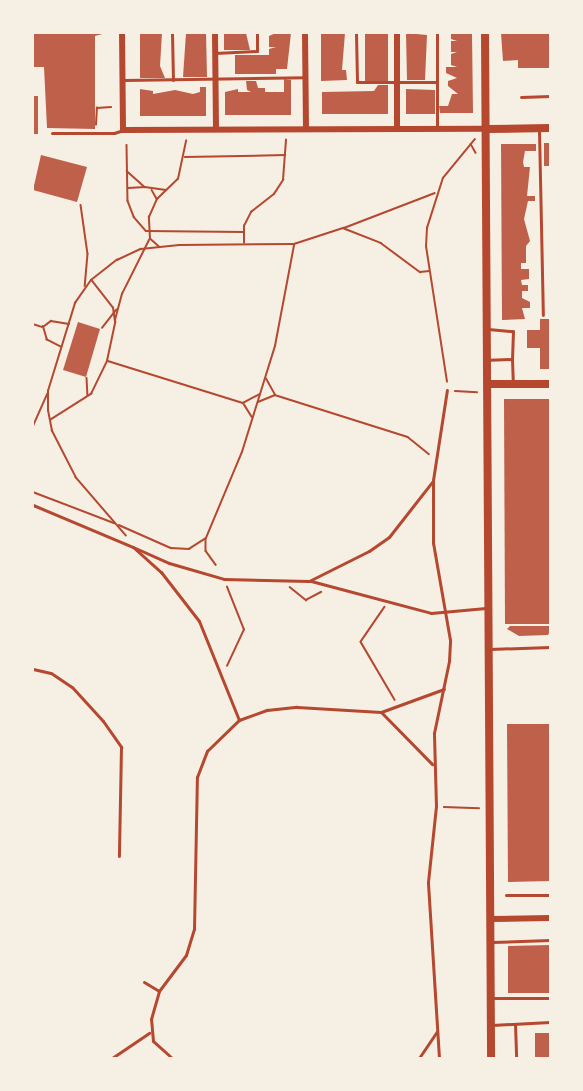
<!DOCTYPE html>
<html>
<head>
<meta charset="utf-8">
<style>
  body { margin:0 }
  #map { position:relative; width:583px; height:1091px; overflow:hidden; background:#f6efe4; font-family:Bitter,serif }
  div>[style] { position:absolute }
  .building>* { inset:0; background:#bf614a }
  .path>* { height:1.5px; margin:-0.75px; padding:0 0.75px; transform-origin:0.75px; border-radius:0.75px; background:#b5482f }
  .service>* { height:3px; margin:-1.5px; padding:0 1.5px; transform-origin:1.5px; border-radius:1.5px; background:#b5482f }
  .minor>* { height:6px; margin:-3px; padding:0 3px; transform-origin:3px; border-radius:3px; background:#b5482f }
  .tertiary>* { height:8px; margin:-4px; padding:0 4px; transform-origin:4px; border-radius:4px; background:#b5482f }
  .secondary>* { height:8px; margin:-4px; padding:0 4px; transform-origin:4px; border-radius:4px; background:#b5482f }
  span { translate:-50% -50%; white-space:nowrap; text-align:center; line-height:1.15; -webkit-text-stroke:4.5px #f6efe4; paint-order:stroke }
  .frame { position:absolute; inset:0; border:34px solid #f6efe4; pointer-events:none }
</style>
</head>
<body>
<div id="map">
  <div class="building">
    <i style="clip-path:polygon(33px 33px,106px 33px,95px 36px,95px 129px,47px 128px,44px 67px,33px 67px)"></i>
    <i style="clip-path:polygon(140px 33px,162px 33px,160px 66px,165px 78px,140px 78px)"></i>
    <i style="clip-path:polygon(186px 33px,206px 33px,207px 77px,183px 77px)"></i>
    <i style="clip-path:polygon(224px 33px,246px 33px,250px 50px,224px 50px)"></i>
    <i style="clip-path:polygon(276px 33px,291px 33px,287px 69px,276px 69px,276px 74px,235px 74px,235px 55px,269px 55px,269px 49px,276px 47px,269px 47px,269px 36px)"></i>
    <i style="clip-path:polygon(321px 33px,345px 33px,342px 70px,346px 70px,347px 80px,321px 81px)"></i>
    <i style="clip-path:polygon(365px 33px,388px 33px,388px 81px,365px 81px)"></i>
    <i style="clip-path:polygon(406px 33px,427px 35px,425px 80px,407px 80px)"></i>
    <i style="clip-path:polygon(451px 33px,472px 33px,473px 113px,440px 113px,439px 106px,448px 106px,452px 94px,458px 94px,448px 86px,448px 81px,457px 78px,446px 73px,446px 67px,457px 67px,451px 65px,451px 54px,457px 52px,451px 52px,451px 41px,457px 41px,451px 39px)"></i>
    <i style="clip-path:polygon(501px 33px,550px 33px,550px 68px,518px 68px,518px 60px,503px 61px)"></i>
    <i style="clip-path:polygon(284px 79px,291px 80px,291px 115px,225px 115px,225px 92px,238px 89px,238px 92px,251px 92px,247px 90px,246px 81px,256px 81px,258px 88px,265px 88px,265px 92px,284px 92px)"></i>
    <i style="clip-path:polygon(378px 85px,388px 85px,388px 114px,322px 114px,322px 92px,374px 91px)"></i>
    <i style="clip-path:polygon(200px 87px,206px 87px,206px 116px,140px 116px,140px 89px,153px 91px,153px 94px,175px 90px,193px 94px,200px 92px)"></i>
    <i style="clip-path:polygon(406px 89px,435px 90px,435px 114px,406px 114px)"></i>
    <i style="clip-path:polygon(33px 96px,38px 96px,38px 134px,33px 134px)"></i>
    <i style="clip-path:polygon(544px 143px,550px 143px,550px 166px,544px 166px)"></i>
    <i style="clip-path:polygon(501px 144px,536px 144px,536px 151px,525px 151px,523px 162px,524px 167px,530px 167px,527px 196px,535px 196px,535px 201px,528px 201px,524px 219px,530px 241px,526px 246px,526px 263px,521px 263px,521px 269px,529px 269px,529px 279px,521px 280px,522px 285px,528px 285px,528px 291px,522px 291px,522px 298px,530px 302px,530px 308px,522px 308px,525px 319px,502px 320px)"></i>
    <i style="clip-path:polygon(41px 155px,87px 167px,77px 202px,33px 190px)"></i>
    <i style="clip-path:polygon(540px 319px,550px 319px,550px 369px,540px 369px,540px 348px,527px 348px,527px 330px,540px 330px)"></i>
    <i style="clip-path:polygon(78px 322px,100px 329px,86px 377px,63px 370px)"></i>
    <i style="clip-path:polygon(504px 399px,550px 399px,550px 624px,505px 624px)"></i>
    <i style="clip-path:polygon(510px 626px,550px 626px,550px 631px,548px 635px,519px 636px,507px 629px)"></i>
    <i style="clip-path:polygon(507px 724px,550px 724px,550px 881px,508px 882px)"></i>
    <i style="clip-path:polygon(550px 945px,550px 993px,508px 993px,508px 946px)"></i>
    <i style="clip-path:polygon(535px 1033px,550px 1033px,550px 1058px,535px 1058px)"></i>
  </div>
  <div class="path">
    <i style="left:96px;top:125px;width:17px;rotate:-87deg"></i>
    <i style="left:97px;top:108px;width:14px;rotate:-4deg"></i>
    <i style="left:471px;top:144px;width:10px;rotate:61deg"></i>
    <i style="left:127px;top:145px;width:56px;rotate:89deg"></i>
    <i style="left:128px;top:201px;width:17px;rotate:69deg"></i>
    <i style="left:134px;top:217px;width:18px;rotate:49deg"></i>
    <i style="left:146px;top:231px;width:98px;rotate:0.6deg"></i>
    <i style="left:185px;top:157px;width:100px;rotate:-1.1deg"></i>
    <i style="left:127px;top:171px;width:24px;rotate:42deg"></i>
    <i style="left:145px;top:187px;width:21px;rotate:8deg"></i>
    <i style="left:128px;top:188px;width:17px;rotate:-3deg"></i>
    <i style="left:152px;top:190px;width:10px;rotate:61deg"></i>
    <i style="left:81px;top:205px;width:49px;rotate:81.9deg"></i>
    <i style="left:88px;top:254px;width:32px;rotate:95deg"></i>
    <i style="left:344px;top:228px;width:97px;rotate:-21deg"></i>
    <i style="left:244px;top:243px;width:17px;rotate:-90deg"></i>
    <i style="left:244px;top:226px;width:16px;rotate:-63deg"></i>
    <i style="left:251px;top:212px;width:29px;rotate:-38deg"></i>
    <i style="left:274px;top:194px;width:17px;rotate:-57deg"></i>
    <i style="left:283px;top:180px;width:40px;rotate:-85.7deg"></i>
    <i style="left:159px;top:247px;width:12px;rotate:-138deg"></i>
    <i style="left:150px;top:239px;width:22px;rotate:-93deg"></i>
    <i style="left:149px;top:217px;width:20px;rotate:-66deg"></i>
    <i style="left:157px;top:199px;width:29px;rotate:-44deg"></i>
    <i style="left:178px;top:179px;width:39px;rotate:-78deg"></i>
    <i style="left:115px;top:320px;width:27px;rotate:-75deg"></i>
    <i style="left:122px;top:294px;width:60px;rotate:-63.4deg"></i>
    <i style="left:33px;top:324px;width:9px;rotate:18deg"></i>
    <i style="left:102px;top:328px;width:23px;rotate:-52deg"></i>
    <i style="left:61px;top:347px;width:16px;rotate:-153deg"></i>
    <i style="left:47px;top:340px;width:14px;rotate:-107deg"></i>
    <i style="left:43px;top:327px;width:10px;rotate:-37deg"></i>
    <i style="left:51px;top:321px;width:18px;rotate:9deg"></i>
    <i style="left:108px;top:361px;width:141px;rotate:17.3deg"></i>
    <i style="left:243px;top:403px;width:19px;rotate:-28deg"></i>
    <i style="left:87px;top:378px;width:17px;rotate:87deg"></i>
    <i style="left:447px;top:382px;width:137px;rotate:-98.8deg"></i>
    <i style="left:426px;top:247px;width:19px;rotate:-87deg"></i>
    <i style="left:427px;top:228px;width:52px;rotate:-72.3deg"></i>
    <i style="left:443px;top:178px;width:50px;rotate:-50.6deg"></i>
    <i style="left:455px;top:391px;width:22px;rotate:3deg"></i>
    <i style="left:275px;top:395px;width:139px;rotate:17.5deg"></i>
    <i style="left:408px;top:437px;width:27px;rotate:39deg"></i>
    <i style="left:258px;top:402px;width:18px;rotate:-22deg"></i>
    <i style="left:275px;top:395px;width:18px;rotate:-119deg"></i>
    <i style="left:244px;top:404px;width:15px;rotate:58deg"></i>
    <i style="left:50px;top:420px;width:49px;rotate:-32.4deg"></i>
    <i style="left:91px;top:394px;width:37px;rotate:-64deg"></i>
    <i style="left:107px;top:361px;width:40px;rotate:-78deg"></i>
    <i style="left:115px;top:322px;width:14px;rotate:-98deg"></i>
    <i style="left:113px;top:308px;width:34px;rotate:-128deg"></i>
    <i style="left:33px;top:426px;width:35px;rotate:-66deg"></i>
    <i style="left:33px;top:492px;width:87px;rotate:20.9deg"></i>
    <i style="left:119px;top:525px;width:57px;rotate:23.9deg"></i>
    <i style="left:171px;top:548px;width:18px;rotate:3deg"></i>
    <i style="left:189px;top:549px;width:20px;rotate:-33deg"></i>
    <i style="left:206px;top:538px;width:93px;rotate:-67.3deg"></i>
    <i style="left:242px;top:452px;width:111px;rotate:-72.7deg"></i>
    <i style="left:275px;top:346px;width:103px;rotate:-79.3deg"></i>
    <i style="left:126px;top:536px;width:77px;rotate:-130.8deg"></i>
    <i style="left:76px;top:478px;width:53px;rotate:-117.1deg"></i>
    <i style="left:52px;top:431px;width:20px;rotate:-101deg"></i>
    <i style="left:48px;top:411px;width:20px;rotate:-90deg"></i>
    <i style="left:48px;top:391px;width:92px;rotate:-72.9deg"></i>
    <i style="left:75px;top:303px;width:28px;rotate:-55deg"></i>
    <i style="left:91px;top:280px;width:33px;rotate:-38deg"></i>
    <i style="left:117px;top:260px;width:26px;rotate:-25deg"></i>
    <i style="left:141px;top:249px;width:38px;rotate:-6deg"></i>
    <i style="left:179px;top:245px;width:115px;rotate:-0.5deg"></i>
    <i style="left:294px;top:244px;width:52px;rotate:-18.1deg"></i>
    <i style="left:343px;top:228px;width:41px;rotate:21.5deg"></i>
    <i style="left:381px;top:243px;width:49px;rotate:36.6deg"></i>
    <i style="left:420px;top:272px;width:9px;rotate:-6deg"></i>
    <i style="left:206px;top:539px;width:12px;rotate:90deg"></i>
    <i style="left:206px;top:551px;width:17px;rotate:54deg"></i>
    <i style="left:290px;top:587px;width:21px;rotate:39deg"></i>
    <i style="left:306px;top:600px;width:17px;rotate:-28deg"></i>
    <i style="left:385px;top:607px;width:42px;rotate:124.4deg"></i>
    <i style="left:361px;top:642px;width:67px;rotate:59.6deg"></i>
    <i style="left:227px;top:666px;width:40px;rotate:-65deg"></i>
    <i style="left:244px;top:630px;width:46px;rotate:-111.6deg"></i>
    <i style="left:444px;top:807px;width:35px;rotate:2deg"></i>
  </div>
  <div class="service">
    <i style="left:172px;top:33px;width:47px;rotate:88.8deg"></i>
    <i style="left:356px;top:33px;width:49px;rotate:88.8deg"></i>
    <i style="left:357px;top:82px;width:80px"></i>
    <i style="left:437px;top:33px;width:96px;rotate:90deg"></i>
    <i style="left:215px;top:53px;width:42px;rotate:-2.7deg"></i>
    <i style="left:257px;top:51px;width:18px;rotate:-90deg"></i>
    <i style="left:124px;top:80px;width:182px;rotate:-0.9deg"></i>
    <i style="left:521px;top:97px;width:29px;rotate:-2deg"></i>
    <i style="left:539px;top:130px;width:185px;rotate:88.8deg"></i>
    <i style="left:52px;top:133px;width:62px"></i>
    <i style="left:114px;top:133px;width:9px;rotate:-18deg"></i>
    <i style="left:488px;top:329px;width:25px;rotate:5deg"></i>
    <i style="left:513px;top:331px;width:28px;rotate:92deg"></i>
    <i style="left:512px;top:359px;width:23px;rotate:178deg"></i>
    <i style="left:512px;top:359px;width:23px;rotate:88deg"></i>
    <i style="left:33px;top:505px;width:108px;rotate:22.8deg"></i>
    <i style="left:133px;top:547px;width:38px;rotate:42deg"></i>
    <i style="left:161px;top:572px;width:62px;rotate:52.2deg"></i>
    <i style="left:199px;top:621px;width:107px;rotate:68deg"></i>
    <i style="left:133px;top:547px;width:39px;rotate:24deg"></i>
    <i style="left:169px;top:563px;width:57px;rotate:16.2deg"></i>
    <i style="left:224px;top:579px;width:85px;rotate:1.3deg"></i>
    <i style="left:309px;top:581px;width:67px;rotate:-26.6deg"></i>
    <i style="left:369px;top:551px;width:24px;rotate:-35deg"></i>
    <i style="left:389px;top:537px;width:70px;rotate:-52deg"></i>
    <i style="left:311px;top:581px;width:124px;rotate:14.9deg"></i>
    <i style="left:431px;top:613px;width:55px;rotate:-5.2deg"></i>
    <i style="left:490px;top:649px;width:60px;rotate:-1.9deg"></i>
    <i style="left:33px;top:669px;width:18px;rotate:13deg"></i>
    <i style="left:51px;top:673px;width:25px;rotate:34deg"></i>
    <i style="left:72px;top:687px;width:46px;rotate:47.6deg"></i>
    <i style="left:103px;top:721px;width:32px;rotate:55deg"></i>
    <i style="left:121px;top:747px;width:109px;rotate:91.1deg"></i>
    <i style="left:381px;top:712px;width:73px;rotate:45.6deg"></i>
    <i style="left:506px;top:895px;width:44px"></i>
    <i style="left:492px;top:942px;width:58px;rotate:-2deg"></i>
    <i style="left:144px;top:982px;width:17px;rotate:31deg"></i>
    <i style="left:492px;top:998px;width:58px"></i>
    <i style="left:515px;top:1024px;width:34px;rotate:88deg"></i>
    <i style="left:492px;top:1025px;width:58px;rotate:-3deg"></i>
    <i style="left:112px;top:1058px;width:45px;rotate:-34deg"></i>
    <i style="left:172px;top:1058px;width:25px;rotate:-138deg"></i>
    <i style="left:153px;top:1041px;width:22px;rotate:-95deg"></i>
    <i style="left:151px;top:1019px;width:29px;rotate:-74deg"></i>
    <i style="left:159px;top:991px;width:45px;rotate:-53.1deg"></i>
    <i style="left:186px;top:955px;width:27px;rotate:-73deg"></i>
    <i style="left:194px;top:929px;width:152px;rotate:-88.9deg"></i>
    <i style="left:197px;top:777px;width:28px;rotate:-69deg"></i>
    <i style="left:207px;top:751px;width:45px;rotate:-44.1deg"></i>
    <i style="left:239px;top:720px;width:30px;rotate:-20deg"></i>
    <i style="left:267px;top:710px;width:30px;rotate:-6deg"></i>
    <i style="left:297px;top:707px;width:84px;rotate:3.4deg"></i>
    <i style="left:381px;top:712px;width:67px;rotate:-20.1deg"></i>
    <i style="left:419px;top:1058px;width:32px;rotate:-56deg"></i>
    <i style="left:439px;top:1058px;width:176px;rotate:-93.6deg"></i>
    <i style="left:428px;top:882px;width:76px;rotate:-84deg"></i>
    <i style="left:436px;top:806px;width:73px;rotate:-91.6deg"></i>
    <i style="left:434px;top:733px;width:74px;rotate:-78.2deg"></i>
    <i style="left:449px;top:661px;width:21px;rotate:-87deg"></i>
    <i style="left:450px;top:640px;width:98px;rotate:-99.9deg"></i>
    <i style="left:433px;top:543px;width:63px;rotate:-90deg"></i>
    <i style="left:433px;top:480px;width:91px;rotate:-81.2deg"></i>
  </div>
  <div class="minor">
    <i style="left:122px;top:33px;width:97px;rotate:89.4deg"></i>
    <i style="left:123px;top:130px;width:364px;rotate:-0.2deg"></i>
    <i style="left:215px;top:33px;width:96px;rotate:89.4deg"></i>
    <i style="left:305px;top:33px;width:95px;rotate:89.4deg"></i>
    <i style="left:397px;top:33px;width:95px;rotate:90deg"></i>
    <i style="left:491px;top:919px;width:59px;rotate:-1deg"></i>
  </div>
  <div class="tertiary">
    <i style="left:487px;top:129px;width:63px;rotate:-0.9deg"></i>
    <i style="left:488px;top:384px;width:62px"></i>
  </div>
  <div class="secondary">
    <i style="left:485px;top:33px;width:1025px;rotate:89.66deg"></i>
  </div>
  <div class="frame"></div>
</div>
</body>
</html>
